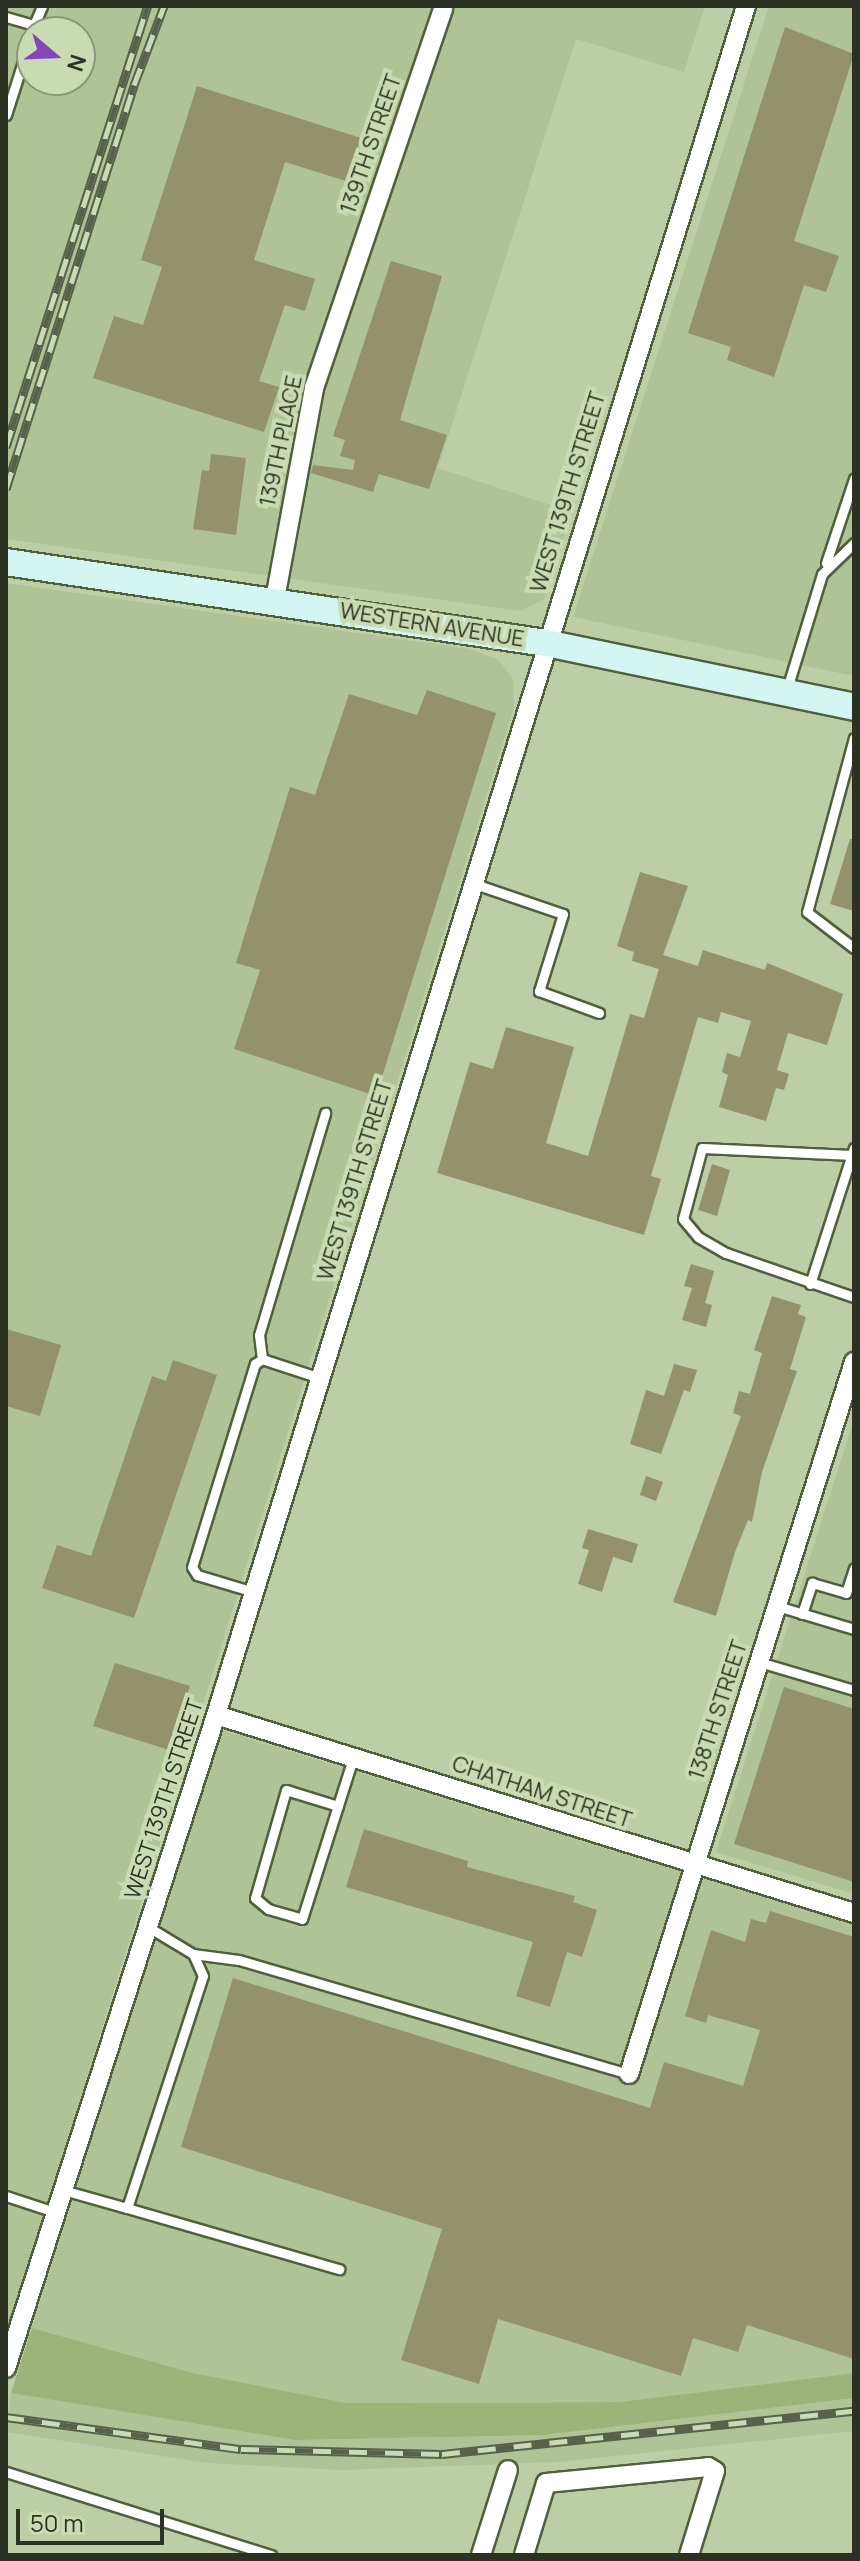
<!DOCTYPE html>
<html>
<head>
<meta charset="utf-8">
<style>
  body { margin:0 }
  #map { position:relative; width:860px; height:2561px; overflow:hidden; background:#bdcea7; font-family:Manrope,sans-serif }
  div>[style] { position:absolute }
  .built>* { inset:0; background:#b0c396 }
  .green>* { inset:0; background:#9cb47a }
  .building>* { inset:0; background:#93926a }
  .roads { filter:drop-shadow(2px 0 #505f3c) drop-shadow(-2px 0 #505f3c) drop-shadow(0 2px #505f3c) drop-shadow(0 -2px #505f3c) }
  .lane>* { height:9px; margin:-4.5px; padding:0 4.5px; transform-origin:4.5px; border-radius:4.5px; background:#fff }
  .street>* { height:18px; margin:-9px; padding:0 9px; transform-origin:9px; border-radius:9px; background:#fff }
  .secondary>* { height:26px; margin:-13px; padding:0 13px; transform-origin:13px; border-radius:13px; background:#d4f6f2 }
  .rail>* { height:9px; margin-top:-4.5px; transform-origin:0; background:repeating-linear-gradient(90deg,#cadbb3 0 18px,#58614b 0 36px); box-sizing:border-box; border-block:2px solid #58614b }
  span { translate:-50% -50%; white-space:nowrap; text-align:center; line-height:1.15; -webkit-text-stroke:8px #cadbb3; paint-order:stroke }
  .street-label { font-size:22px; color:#2c3223 }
  .frame { position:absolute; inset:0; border:8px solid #2c3223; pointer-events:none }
  .north { position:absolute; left:16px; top:16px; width:80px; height:80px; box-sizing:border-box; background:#cadbb3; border:2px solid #8b9779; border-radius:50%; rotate:109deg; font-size:22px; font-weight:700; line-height:32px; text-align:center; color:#2c3223 }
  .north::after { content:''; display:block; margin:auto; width:28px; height:36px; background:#8646bb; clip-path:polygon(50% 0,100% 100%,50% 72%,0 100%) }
  .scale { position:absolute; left:16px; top:2509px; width:148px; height:36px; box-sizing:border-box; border:4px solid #2c3223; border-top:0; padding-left:10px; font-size:24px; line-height:28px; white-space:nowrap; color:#2c3223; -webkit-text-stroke:6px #cadbb3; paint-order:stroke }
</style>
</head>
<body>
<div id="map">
  <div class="built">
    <i style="clip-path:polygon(evenodd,6px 6px,705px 6px,684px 72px,576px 39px,438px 468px,572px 512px,545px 599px,520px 611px,6px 539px,6px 6px,32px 32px,80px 32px,80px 80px,32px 80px,32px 32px)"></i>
    <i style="clip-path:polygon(769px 6px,854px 6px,854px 676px,573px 617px)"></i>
    <i style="clip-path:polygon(6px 583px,470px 649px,499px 660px,513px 679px,514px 707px,6px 2336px)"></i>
    <i style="clip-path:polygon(854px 1419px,854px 1894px,716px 1852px)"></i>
    <i style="clip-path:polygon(221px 1730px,854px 1925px,854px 2373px,620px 2402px,347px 2403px,193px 2373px,32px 2328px)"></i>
    <i style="clip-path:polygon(11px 2393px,294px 2440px,544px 2435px,854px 2398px,854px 2431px,558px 2462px,341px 2470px,207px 2463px,6px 2432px)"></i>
  </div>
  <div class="green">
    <i style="clip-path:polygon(32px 2328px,193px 2373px,347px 2403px,620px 2402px,854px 2373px,854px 2398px,544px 2435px,294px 2440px,11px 2393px)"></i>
  </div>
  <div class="building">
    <i style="clip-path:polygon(785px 27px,854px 54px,794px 241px,839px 256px,826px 292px,804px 285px,774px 377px,727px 360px,731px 347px,688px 333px)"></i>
    <i style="clip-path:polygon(197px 86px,361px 138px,346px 181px,285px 162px,254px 260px,315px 279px,305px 311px,285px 305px,259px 381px,279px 387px,264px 432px,93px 378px,114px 316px,143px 325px,162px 267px,141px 260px)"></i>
    <i style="clip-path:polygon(391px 261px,442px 276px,400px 420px,447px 435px,429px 489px,379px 474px,373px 492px,311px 473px,313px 465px,353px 470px,355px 460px,340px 456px,345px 440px,333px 436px)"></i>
    <i style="clip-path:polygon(211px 454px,246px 458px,236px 535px,193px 529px,202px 470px,209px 471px)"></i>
    <i style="clip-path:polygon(427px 690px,496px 713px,376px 1096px,234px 1049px,260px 970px,236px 963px,290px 787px,315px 795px,349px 694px,417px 715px)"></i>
    <i style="clip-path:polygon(850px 839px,854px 839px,854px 911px,830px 904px)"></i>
    <i style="clip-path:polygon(640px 872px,688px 886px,663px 955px,698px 966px,703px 950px,765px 970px,767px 963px,843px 994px,827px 1045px,788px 1033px,777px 1070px,789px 1074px,784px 1090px,776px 1088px,766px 1121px,719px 1107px,728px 1075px,722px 1072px,727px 1053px,740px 1057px,751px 1021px,721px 1012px,718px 1023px,698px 1017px,651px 1176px,661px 1179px,644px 1235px,437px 1173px,470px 1062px,493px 1069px,506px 1027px,574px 1047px,546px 1143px,588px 1156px,630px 1014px,644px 1018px,659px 969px,632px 961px,634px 952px,617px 946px)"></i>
    <i style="clip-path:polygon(712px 1164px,730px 1170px,717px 1216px,698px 1210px)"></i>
    <i style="clip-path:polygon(691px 1264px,714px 1271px,705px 1303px,712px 1305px,706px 1327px,682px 1320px,692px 1288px,684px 1286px)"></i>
    <i style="clip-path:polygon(772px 1296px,801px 1305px,798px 1314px,806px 1317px,790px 1369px,797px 1371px,762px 1472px,752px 1522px,748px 1520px,735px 1552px,716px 1616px,673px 1602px,741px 1416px,733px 1413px,739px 1391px,750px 1394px,762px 1353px,754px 1350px)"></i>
    <i style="clip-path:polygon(6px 1329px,61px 1345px,40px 1416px,6px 1406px)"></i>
    <i style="clip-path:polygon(173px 1360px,217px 1375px,134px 1618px,42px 1588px,57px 1545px,91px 1556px,152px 1376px,166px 1381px)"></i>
    <i style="clip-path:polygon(674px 1364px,697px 1370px,690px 1392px,684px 1390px,661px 1454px,630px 1444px,646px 1390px,664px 1396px)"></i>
    <i style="clip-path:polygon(646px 1476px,663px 1482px,656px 1501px,640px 1495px)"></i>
    <i style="clip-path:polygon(588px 1529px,638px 1544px,632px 1563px,613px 1557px,602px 1592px,578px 1584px,589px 1550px,582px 1548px)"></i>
    <i style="clip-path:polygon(115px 1663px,190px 1686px,169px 1750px,93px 1726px)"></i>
    <i style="clip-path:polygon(784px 1687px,854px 1709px,854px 1882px,734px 1844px)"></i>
    <i style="clip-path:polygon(364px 1829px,468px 1861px,467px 1867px,575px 1896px,573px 1902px,597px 1910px,582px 1957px,567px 1952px,550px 2007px,516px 1996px,533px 1942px,346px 1887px)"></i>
    <i style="clip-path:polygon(770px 1911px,854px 1937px,854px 2359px,747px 2325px,738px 2352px,693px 2338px,681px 2376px,498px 2319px,479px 2384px,401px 2360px,442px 2229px,181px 2147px,233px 1978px,650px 2108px,664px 2062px,743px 2086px,760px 2030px,708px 2015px,706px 2023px,685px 2016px,711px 1930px,745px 1942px,751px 1919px,766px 1923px)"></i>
  </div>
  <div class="roads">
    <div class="lane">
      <i style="left:6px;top:17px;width:29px;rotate:16deg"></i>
      <i style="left:34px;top:25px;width:21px;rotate:-67deg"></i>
      <i style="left:6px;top:115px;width:86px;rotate:-72.4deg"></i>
      <i style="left:826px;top:563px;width:89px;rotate:-71.6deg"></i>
      <i style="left:786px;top:692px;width:123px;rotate:-73deg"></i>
      <i style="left:822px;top:574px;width:45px;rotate:-44.1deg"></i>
      <i style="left:854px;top:738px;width:180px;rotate:105.1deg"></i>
      <i style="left:807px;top:912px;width:59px;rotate:37.5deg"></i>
      <i style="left:472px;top:883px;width:96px;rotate:18.8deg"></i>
      <i style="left:563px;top:914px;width:81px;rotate:107.3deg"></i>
      <i style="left:539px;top:991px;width:64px;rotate:20.1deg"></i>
      <i style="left:852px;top:1155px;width:150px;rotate:-177.3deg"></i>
      <i style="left:702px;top:1148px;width:73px;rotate:105deg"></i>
      <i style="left:683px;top:1219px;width:23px;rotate:50deg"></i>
      <i style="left:698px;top:1237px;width:32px;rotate:30deg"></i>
      <i style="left:726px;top:1253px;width:135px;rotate:19deg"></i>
      <i style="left:810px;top:1284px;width:143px;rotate:-72.1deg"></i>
      <i style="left:262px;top:1359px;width:24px;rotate:-97deg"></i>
      <i style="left:259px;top:1335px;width:232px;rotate:-73.4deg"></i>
      <i style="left:254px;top:1592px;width:59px;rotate:-163.4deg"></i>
      <i style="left:197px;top:1575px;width:9px;rotate:-122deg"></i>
      <i style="left:192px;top:1567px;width:213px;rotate:-72.8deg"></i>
      <i style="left:255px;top:1364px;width:9px;rotate:-36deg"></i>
      <i style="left:262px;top:1359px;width:61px;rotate:18.1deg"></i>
      <i style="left:777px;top:1606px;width:80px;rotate:16.6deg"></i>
      <i style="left:802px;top:1614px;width:33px;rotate:-72deg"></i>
      <i style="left:812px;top:1583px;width:35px;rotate:16deg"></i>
      <i style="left:846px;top:1593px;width:26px;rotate:-72deg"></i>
      <i style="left:759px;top:1662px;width:99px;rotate:16.4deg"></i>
      <i style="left:338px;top:1806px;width:54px;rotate:-162.9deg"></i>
      <i style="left:286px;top:1790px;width:112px;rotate:106deg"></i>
      <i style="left:255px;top:1898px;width:17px;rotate:40deg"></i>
      <i style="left:268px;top:1909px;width:35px;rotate:16deg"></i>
      <i style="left:302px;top:1919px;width:169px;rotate:-72.4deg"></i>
      <i style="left:193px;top:1954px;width:46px;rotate:7.4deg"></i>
      <i style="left:239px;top:1960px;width:406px;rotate:16.3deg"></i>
      <i style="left:63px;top:2190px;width:66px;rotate:15.7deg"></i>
      <i style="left:127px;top:2208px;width:244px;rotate:-71.9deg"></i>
      <i style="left:203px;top:1976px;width:24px;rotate:-114deg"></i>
      <i style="left:193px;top:1954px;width:52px;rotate:-149deg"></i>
      <i style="left:6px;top:2196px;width:52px;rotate:18.1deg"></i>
      <i style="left:127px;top:2208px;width:221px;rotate:16.1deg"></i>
      <i style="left:6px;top:2472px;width:278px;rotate:17.4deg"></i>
    </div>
    <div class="street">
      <i style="left:275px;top:599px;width:215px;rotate:-79.5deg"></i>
      <i style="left:314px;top:388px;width:401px;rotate:-71.2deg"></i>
      <i style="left:216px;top:1715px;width:668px;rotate:17.24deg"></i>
      <i style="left:629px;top:2074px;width:747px;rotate:-72.46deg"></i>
      <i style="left:6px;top:2368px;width:686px;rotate:-72.17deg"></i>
      <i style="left:216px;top:1715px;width:1789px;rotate:-72.77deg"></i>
      <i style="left:481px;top:2555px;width:89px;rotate:-72.4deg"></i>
      <i style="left:524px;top:2555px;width:75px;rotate:-73deg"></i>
      <i style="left:546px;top:2483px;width:163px;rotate:-5.6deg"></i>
      <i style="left:708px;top:2467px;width:8px;rotate:30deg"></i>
      <i style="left:715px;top:2471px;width:88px;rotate:107.2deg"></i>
    </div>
    <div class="secondary">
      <i style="left:6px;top:562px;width:546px;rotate:8.53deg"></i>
      <i style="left:546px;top:643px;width:315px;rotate:11.7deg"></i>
    </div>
  </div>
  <div class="rail">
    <i style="left:6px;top:447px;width:463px;rotate:-72.2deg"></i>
    <i style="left:6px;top:489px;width:424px;rotate:-72.4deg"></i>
    <i style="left:134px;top:85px;width:85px;rotate:-69.2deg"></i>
    <i style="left:6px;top:2417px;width:237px;rotate:7.8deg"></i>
    <i style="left:241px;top:2449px;width:201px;rotate:1.4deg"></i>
    <i style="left:442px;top:2454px;width:414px;rotate:-6deg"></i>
  </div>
  <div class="street-label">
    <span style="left:371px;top:144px;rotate:-71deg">139TH STREET</span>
    <span style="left:281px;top:441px;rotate:-78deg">139TH PLACE</span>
    <span style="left:568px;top:492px;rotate:-73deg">WEST 139TH STREET</span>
    <span style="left:432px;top:625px;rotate:9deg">WESTERN AVENUE</span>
    <span style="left:355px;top:1180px;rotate:-73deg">WEST 139TH STREET</span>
    <span style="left:718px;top:1710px;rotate:-72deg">138TH STREET</span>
    <span style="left:542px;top:1792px;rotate:18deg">CHATHAM STREET</span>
    <span style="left:164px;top:1799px;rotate:-72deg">WEST 139TH STREET</span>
  </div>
  <div class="frame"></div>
  <div class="north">N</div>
  <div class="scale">50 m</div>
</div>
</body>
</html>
